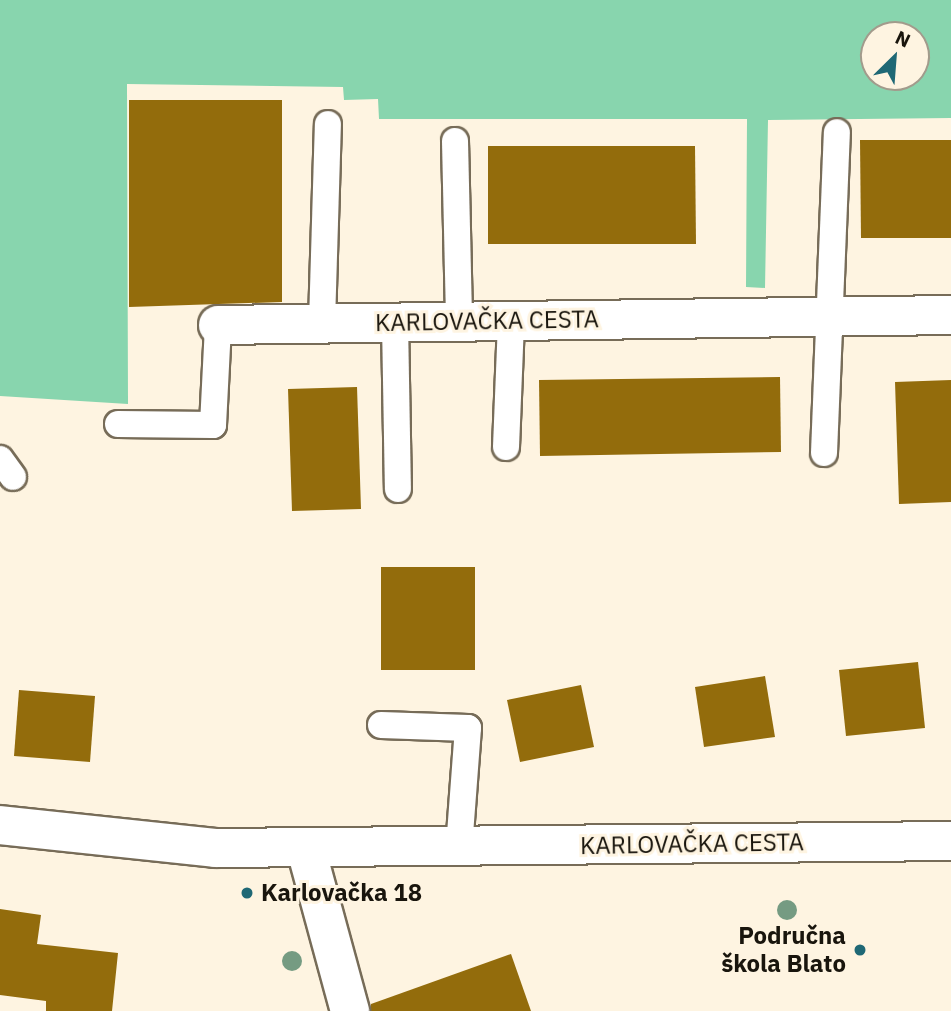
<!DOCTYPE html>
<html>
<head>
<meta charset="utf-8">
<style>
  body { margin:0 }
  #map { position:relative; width:951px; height:1011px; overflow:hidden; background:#fef4e1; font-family:"IBM Plex Sans",sans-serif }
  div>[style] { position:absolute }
  .green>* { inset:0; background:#88d5ae }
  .building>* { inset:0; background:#936c0c }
  .roads { filter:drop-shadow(2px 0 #776c58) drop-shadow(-2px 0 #776c58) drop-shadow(0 2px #776c58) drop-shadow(0 -2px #776c58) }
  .lane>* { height:26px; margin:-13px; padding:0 13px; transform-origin:13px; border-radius:13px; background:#fff }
  .street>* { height:38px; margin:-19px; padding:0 19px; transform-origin:19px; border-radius:19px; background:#fff }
  .secondary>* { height:38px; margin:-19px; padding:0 19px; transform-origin:19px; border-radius:19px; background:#fff }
  .trees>* { width:20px; height:20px; margin:-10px; border-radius:50%; background:#759b82 }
  .dots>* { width:19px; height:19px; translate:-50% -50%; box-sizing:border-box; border:4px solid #fef4e1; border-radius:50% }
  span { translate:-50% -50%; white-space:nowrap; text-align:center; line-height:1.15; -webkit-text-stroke:6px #fef4e1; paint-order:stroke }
  .street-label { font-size:24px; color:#19150d }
  .poi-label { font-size:24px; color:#19150d; font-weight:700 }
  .left { translate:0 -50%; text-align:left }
  .right { translate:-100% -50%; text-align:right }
  .north { position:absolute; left:860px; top:21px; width:70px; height:70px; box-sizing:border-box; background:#fef4e1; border:2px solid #a29b8c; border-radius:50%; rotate:25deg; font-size:19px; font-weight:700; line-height:28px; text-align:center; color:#19150d }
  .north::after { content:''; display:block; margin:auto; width:24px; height:32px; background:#1f6875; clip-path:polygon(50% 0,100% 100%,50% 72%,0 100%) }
</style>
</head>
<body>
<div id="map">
  <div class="green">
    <i style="clip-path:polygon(evenodd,0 0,951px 0,951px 118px,768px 120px,765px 288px,746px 287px,747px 119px,379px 119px,378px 99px,344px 100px,343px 87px,127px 84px,128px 404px,0 396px,0 0,874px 35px,916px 35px,916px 77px,874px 77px,874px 35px)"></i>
  </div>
  <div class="building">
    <i style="clip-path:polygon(129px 100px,282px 100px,282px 302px,129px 307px)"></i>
    <i style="clip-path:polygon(860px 140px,951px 140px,951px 238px,861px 238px)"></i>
    <i style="clip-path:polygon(488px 146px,695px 146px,696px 244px,488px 244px)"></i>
    <i style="clip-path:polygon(780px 377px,781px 452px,540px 456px,539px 380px)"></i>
    <i style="clip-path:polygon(951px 380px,951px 502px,899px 504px,895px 382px)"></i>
    <i style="clip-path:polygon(357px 387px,361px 509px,292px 511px,288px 389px)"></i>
    <i style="clip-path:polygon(381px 567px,475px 567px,475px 670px,381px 670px)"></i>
    <i style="clip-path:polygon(918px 662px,925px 728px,846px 736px,839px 670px)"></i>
    <i style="clip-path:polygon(765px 676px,775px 737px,704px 747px,695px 687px)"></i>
    <i style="clip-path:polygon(581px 685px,594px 747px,520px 762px,507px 700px)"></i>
    <i style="clip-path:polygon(19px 690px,95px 696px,90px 762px,14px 756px)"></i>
    <i style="clip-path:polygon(0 909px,41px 915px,37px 944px,118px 953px,112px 1011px,46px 1011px,46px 1001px,0 995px)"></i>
    <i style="clip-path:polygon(511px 954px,531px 1011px,371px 1011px,371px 1004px)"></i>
  </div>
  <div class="roads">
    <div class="lane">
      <i style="left:455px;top:141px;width:181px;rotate:88.7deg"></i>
      <i style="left:395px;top:322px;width:167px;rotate:89deg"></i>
      <i style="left:322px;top:323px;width:199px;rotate:-88.3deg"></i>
      <i style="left:118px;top:424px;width:95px;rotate:0.6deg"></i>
      <i style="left:213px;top:425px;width:100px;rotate:-87.1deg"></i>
      <i style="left:506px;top:447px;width:126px;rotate:-87.7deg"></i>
      <i style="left:824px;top:453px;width:321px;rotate:-87.7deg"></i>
      <i style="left:0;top:459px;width:22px;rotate:54deg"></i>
      <i style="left:381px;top:725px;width:87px;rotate:2deg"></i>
      <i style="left:468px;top:728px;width:119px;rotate:94.3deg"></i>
    </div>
    <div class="street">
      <i style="left:218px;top:325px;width:733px;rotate:-0.78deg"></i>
      <i style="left:306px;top:849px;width:168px;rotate:74.8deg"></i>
    </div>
    <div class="secondary">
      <i style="left:0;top:825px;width:216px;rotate:6.1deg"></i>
      <i style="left:215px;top:848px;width:736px;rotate:-0.54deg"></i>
    </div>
  </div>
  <div class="trees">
    <i style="left:787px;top:910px"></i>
    <i style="left:292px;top:961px"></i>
  </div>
  <div class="dots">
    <i style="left:247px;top:893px;background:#1f6875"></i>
    <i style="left:860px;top:950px;background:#1f6875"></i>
  </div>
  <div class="street-label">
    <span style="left:487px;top:321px;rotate:-1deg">KARLOVAČKA CESTA</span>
    <span style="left:692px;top:844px;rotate:-1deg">KARLOVAČKA CESTA</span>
  </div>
  <div class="poi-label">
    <span class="left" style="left:261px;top:893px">Karlovačka 18</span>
    <span class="right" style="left:846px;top:950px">Područna<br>škola Blato</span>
  </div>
  <div class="north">N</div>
</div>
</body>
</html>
